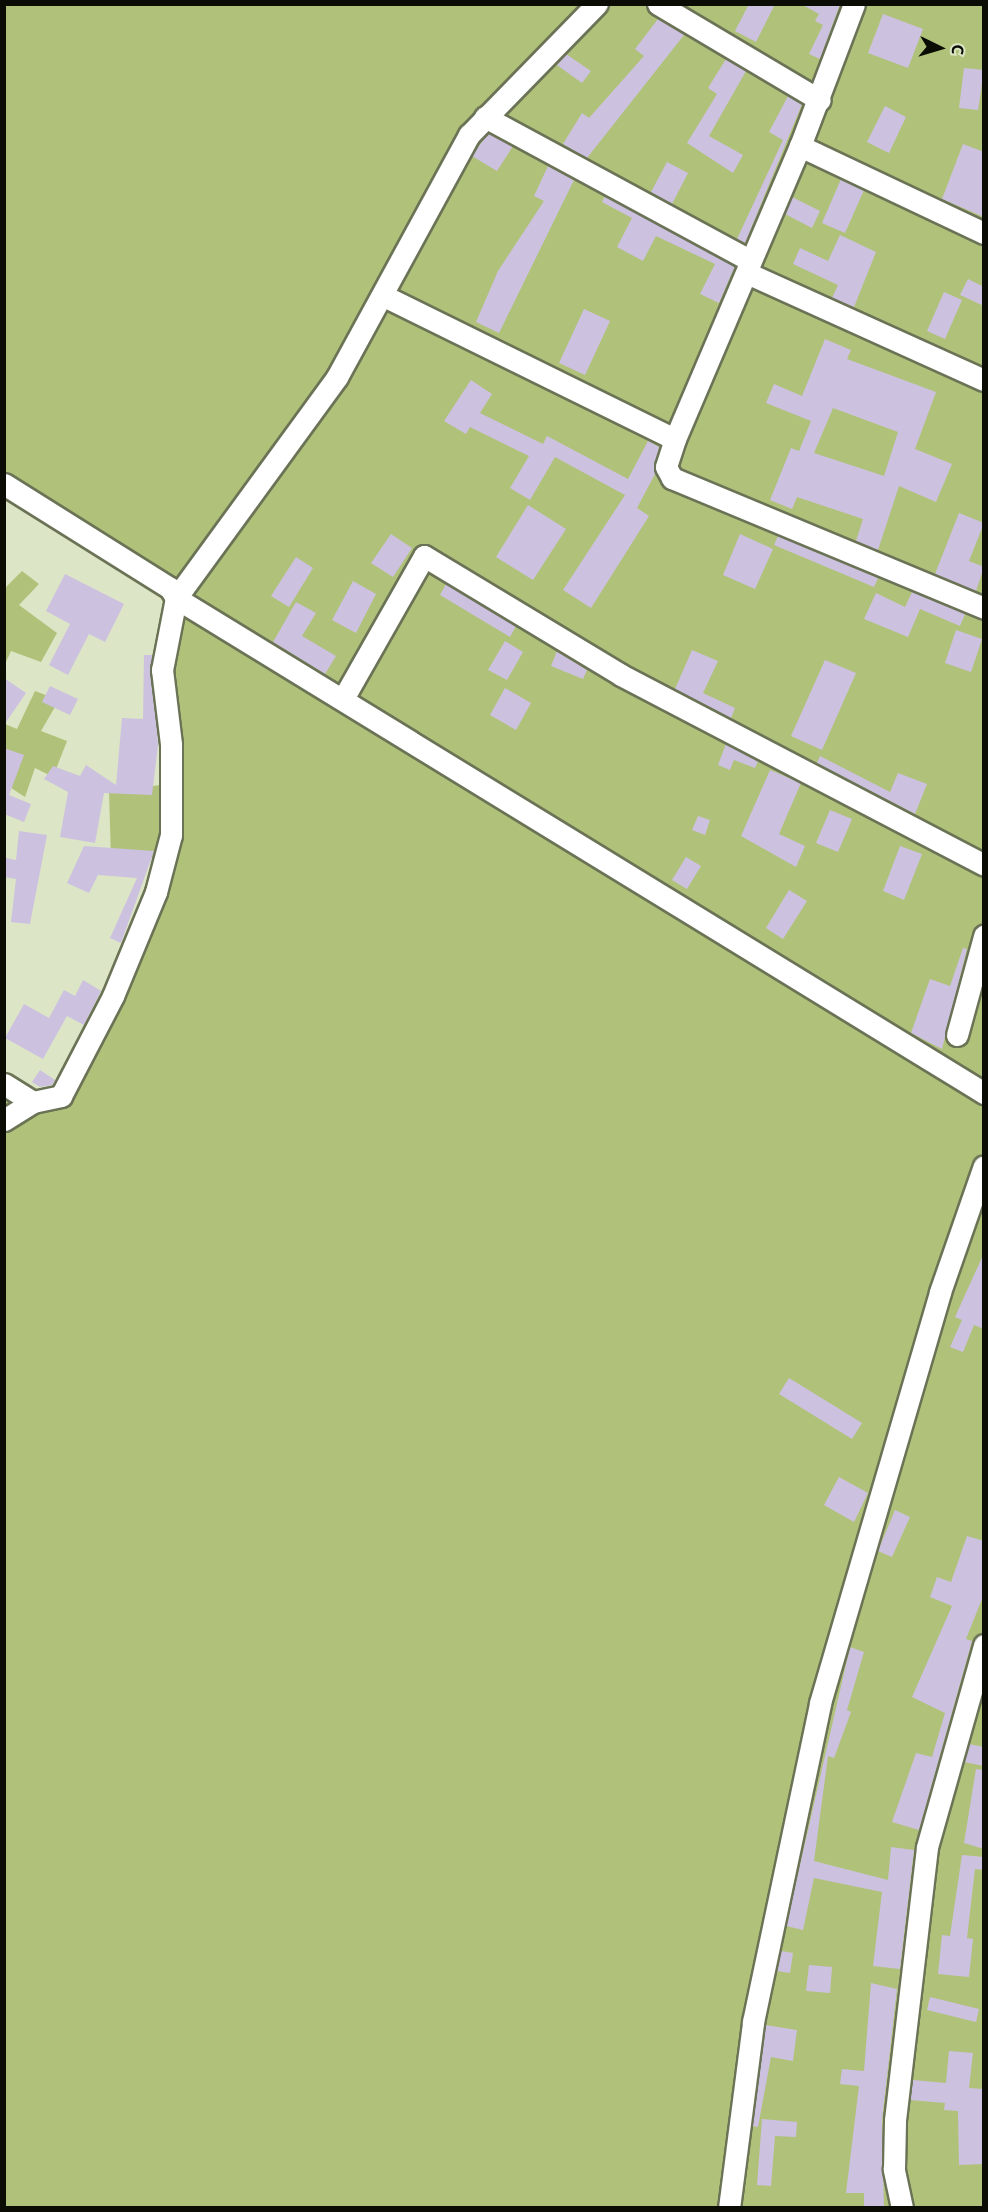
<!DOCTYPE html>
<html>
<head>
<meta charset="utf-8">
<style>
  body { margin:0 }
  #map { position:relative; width:988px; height:2212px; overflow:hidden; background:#dce5c5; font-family:"Noto Sans",sans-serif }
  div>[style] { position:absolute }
  .green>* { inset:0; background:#b0c279 }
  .building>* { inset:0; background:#cdc1e0 }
  .roads { filter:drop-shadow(2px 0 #6b7356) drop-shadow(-2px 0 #6b7356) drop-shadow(0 2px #6b7356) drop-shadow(0 -2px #6b7356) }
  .minor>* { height:21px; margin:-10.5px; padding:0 10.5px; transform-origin:10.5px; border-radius:10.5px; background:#fff }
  span { translate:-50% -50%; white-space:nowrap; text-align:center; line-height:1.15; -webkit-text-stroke:6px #dce5c5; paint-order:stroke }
  .frame { position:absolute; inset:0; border:6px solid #0b0d04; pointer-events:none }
  .north { position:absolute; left:910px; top:18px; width:60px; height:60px; -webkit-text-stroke:4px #dce5c5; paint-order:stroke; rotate:95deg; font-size:16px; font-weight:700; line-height:24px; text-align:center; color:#0b0d04 }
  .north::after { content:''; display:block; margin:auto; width:21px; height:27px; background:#0b0d04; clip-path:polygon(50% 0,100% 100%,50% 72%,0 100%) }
</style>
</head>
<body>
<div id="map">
  <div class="green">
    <i style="clip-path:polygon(5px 5px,983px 5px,983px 2207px,5px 2207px,4px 1072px,33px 1102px,61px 1096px,171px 835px,162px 670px,182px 595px,5px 481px)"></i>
    <i style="clip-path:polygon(22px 571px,39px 584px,19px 605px,57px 633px,41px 662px,11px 651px,5px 664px,5px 588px)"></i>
    <i style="clip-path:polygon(35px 691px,59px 700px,41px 731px,67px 741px,53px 777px,35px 768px,25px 797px,5px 784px,5px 724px,17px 729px)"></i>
    <i style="clip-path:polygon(161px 785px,160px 858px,111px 859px,109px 791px)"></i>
  </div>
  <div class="building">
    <i style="clip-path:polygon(749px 4px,775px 4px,756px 42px,735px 31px)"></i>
    <i style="clip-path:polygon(801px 4px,840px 4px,820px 59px,809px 54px,823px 25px,815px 21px,819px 14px)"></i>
    <i style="clip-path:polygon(883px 14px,923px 29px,908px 68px,868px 53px)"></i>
    <i style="clip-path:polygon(658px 19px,684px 35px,587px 158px,563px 144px,582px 113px,589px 118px,644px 56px,635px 49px)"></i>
    <i style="clip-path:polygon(566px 54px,591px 71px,582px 83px,557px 65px)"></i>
    <i style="clip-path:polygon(726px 59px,746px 71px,709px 136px,743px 155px,733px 173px,687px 143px,717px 94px,708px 88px)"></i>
    <i style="clip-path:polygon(964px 68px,984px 70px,978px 110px,959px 108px)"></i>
    <i style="clip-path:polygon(788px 96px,802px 104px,745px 243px,737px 239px,783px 140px,769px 132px)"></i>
    <i style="clip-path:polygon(885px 106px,906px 117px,889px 153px,867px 142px)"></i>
    <i style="clip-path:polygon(488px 133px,513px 146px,497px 171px,472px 156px)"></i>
    <i style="clip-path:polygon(963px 144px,984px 152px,984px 217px,942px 199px)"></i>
    <i style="clip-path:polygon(667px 162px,688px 173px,672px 204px,651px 192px)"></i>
    <i style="clip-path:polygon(548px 166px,574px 180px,499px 333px,476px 322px,498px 271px,544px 201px,534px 196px)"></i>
    <i style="clip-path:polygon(841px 179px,864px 190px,845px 233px,822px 223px)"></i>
    <i style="clip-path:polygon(605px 196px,735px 266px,719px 303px,700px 294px,715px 264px,656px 236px,643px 261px,617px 247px,632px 218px,602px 202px)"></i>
    <i style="clip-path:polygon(792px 197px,820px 211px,812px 228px,785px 214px)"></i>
    <i style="clip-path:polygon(840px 235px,876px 252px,854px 307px,832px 298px,838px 285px,793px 264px,800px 248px,828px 261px)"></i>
    <i style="clip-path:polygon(968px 279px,984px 287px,984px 306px,960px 295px)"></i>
    <i style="clip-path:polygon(944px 292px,962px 300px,945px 339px,927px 331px)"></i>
    <i style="clip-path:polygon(584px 309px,610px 321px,585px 375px,559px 363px)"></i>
    <i style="clip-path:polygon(evenodd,825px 339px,851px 350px,847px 359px,936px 392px,915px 449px,952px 464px,936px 502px,899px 486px,878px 550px,856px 541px,863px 519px,797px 497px,792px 509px,770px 500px,791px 448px,799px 451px,811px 421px,766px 403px,774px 384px,802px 396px,825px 339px,833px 408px,898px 432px,884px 476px,814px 453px,833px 408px)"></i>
    <i style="clip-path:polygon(471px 380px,492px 394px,480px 413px,543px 444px,547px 436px,628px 479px,648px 441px,659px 447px,655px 474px,637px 508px,649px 516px,591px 608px,563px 590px,625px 495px,555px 457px,530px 500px,510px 488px,529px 456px,470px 427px,466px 434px,444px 421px)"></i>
    <i style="clip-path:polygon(528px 505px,566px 529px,533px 580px,496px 557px)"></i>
    <i style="clip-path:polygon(959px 513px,984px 523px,969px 561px,984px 567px,976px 591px,935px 574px)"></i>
    <i style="clip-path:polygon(391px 534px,412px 548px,393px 577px,371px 563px)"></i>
    <i style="clip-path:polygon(740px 534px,773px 549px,755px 589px,723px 575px)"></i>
    <i style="clip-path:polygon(778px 536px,878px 578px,874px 587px,774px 545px)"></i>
    <i style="clip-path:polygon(296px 557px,313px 568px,289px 607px,271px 596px)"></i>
    <i style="clip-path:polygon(65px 574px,124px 604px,105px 642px,89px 634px,68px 675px,49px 665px,70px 624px,46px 611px)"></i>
    <i style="clip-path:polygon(353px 581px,376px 594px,356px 633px,332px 620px)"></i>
    <i style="clip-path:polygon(446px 584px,516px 626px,510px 637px,440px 595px)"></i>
    <i style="clip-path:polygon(912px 592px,965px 614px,960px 626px,920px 609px,908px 637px,864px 619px,876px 593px,905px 607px)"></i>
    <i style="clip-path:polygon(296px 602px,316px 613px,302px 636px,336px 656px,325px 674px,273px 642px)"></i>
    <i style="clip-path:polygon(956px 630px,982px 639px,971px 672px,945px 663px)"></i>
    <i style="clip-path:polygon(505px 641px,523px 652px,507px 680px,488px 670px)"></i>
    <i style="clip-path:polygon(692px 650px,718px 661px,703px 693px,735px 708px,731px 718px,675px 689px)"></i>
    <i style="clip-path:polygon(557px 651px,587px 670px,583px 679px,551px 666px)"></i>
    <i style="clip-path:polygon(144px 655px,152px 655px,158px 745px,152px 795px,104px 793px,95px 843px,60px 837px,68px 792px,44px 779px,53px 766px,80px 776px,86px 765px,116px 785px,122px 718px,143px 719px)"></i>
    <i style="clip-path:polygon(825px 660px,856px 673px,822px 750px,791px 736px)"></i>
    <i style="clip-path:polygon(4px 678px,26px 693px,4px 725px)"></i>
    <i style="clip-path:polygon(50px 686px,78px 699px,70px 715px,42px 702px)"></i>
    <i style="clip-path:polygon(505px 688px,531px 703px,516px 730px,490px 715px)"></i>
    <i style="clip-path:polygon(726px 744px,758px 761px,755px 768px,734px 760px,730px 770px,718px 765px)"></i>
    <i style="clip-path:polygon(4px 748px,24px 755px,9px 795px,31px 804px,24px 822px,4px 814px)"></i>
    <i style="clip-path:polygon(820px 756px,890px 792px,898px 773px,927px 784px,915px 814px,817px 763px)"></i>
    <i style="clip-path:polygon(770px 770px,801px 783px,779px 834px,805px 846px,796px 867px,741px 836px)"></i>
    <i style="clip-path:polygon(830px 810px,852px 819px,838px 852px,816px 843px)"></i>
    <i style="clip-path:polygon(698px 816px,710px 820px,705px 835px,692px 830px)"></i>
    <i style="clip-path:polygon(19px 831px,47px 835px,30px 924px,11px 922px,16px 879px,4px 877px,6px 858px,16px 860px)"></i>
    <i style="clip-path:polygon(84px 846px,154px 851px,121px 943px,110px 938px,137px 878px,98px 875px,89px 893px,67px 883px)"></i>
    <i style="clip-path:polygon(900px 846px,922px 854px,904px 900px,883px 891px)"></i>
    <i style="clip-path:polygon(686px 857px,701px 866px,687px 889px,672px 880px)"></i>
    <i style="clip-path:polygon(789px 890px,807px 901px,783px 939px,766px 928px)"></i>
    <i style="clip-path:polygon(963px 948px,967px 949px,942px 1049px,911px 1033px,930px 979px,950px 986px)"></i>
    <i style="clip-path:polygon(83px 980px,101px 991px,84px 1025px,67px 1016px,43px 1059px,5px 1038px,24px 1004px,49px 1018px,64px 990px,75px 996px)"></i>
    <i style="clip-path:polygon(40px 1070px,55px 1080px,52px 1085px,40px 1087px,32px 1082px)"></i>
    <i style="clip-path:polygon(984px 1253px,984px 1329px,974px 1325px,963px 1352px,950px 1347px,962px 1320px,955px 1317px)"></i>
    <i style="clip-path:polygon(789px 1378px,862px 1423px,852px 1439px,779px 1394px)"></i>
    <i style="clip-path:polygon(839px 1477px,868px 1493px,854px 1522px,824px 1505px)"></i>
    <i style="clip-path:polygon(895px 1510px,910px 1517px,892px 1557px,878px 1551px)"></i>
    <i style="clip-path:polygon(967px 1536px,984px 1541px,984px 1594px,966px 1639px,972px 1641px,919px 1830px,892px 1822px,916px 1753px,932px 1757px,945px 1713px,912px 1697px,952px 1606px,930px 1597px,937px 1577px,951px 1582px)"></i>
    <i style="clip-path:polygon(850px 1647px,864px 1652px,847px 1710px,851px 1712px,834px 1758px,828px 1756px,814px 1861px,888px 1880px,891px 1847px,914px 1850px,900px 1969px,873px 1966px,882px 1892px,814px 1878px,803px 1930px,786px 1926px)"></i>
    <i style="clip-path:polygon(969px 1744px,984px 1747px,984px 1766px,964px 1762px)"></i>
    <i style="clip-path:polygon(976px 1769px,984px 1770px,984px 1849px,964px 1843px)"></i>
    <i style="clip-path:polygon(962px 1855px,984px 1857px,984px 1870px,975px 1869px,967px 1938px,973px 1939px,969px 1977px,938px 1974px,942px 1935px,950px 1936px)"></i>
    <i style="clip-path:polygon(781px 1951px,793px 1953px,790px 1973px,777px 1971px)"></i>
    <i style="clip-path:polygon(809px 1965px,832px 1967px,830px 1993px,806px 1991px)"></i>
    <i style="clip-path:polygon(871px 1983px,897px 1989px,882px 2120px,884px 2208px,864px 2208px,864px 2193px,846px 2193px,859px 2086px,840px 2084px,842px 2069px,864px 2071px)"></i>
    <i style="clip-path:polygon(930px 1997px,979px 2009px,976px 2022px,927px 2010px)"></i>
    <i style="clip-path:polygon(765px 2025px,797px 2030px,793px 2061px,771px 2057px,758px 2127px,752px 2126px)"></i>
    <i style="clip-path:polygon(949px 2051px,973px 2053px,969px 2088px,984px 2089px,984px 2164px,959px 2165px,958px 2111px,944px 2110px,945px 2103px,910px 2100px,913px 2080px,946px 2083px)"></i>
    <i style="clip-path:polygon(762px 2119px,797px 2122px,796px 2137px,775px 2136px,771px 2186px,757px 2185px)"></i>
  </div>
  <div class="roads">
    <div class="minor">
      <i style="left:658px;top:4px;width:188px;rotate:30.7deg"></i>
      <i style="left:854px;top:4px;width:152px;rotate:110.8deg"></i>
      <i style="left:800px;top:146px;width:204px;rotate:25.3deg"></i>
      <i style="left:485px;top:117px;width:301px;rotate:28.4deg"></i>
      <i style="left:747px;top:273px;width:260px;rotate:24.3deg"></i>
      <i style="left:384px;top:296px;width:324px;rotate:26.2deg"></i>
      <i style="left:675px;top:439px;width:29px;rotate:108deg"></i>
      <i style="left:666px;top:467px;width:13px;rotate:61deg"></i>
      <i style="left:672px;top:478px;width:338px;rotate:22.6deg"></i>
      <i style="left:675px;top:439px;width:319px;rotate:-66.9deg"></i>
      <i style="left:4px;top:484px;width:196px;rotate:32.1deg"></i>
      <i style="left:170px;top:588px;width:12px;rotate:59deg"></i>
      <i style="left:176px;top:598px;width:948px;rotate:31.49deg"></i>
      <i style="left:344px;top:697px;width:162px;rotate:-60.4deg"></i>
      <i style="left:424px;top:556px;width:230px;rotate:31.1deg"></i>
      <i style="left:621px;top:675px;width:410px;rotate:27.6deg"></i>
      <i style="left:957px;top:1035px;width:103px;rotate:-74.7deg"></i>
      <i style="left:4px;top:1084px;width:34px;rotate:32deg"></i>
      <i style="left:4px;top:1120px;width:34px;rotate:-32deg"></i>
      <i style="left:33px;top:1102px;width:29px;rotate:-12deg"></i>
      <i style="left:61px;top:1096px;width:113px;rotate:-62.5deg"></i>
      <i style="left:113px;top:996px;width:113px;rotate:-67.5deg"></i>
      <i style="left:156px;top:892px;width:59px;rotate:-75.3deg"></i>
      <i style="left:171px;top:835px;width:91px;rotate:-90deg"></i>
      <i style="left:171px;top:744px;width:75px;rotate:-96.9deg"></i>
      <i style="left:162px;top:670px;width:73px;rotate:-79deg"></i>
      <i style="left:176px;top:598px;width:273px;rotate:-53.9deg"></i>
      <i style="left:337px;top:377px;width:276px;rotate:-61.4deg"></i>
      <i style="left:469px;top:135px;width:183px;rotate:-45.7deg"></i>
      <i style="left:729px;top:2208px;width:188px;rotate:-82.6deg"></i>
      <i style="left:753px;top:2022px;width:326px;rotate:-78.1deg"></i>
      <i style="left:820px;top:1703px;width:428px;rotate:-73.7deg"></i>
      <i style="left:940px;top:1292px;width:133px;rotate:-70.8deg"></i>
      <i style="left:902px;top:2208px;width:40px;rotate:-102deg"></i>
      <i style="left:894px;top:2169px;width:49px;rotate:-88.8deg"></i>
      <i style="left:895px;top:2120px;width:275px;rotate:-83.3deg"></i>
      <i style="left:927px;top:1847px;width:210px;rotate:-74.2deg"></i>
    </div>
  </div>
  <div class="frame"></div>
  <div class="north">С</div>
</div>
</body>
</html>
